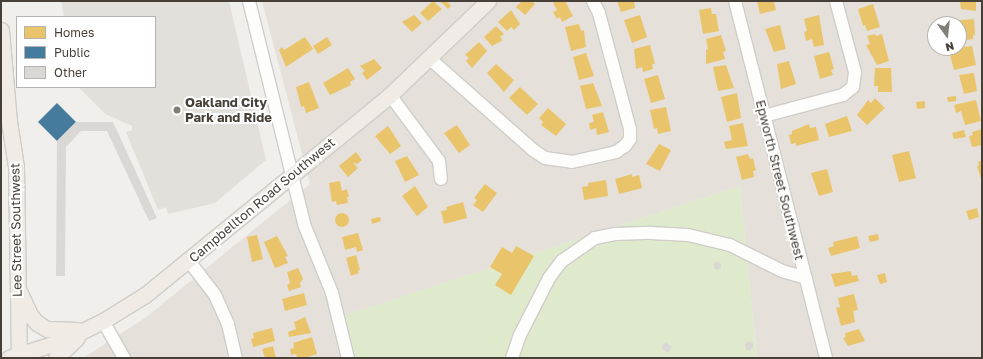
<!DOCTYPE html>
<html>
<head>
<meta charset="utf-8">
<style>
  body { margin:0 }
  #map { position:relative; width:983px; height:359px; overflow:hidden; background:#f1efeb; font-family:"Golos Text",sans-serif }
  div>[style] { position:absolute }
  .residential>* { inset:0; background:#e5e0da }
  .green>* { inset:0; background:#dfeacd }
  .parking>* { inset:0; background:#e3e0dc }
  .homes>* { inset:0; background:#e9c46a }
  .round { border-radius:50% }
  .public>* { inset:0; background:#457b9d }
  .building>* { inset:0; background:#dad8d4 }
  .roads { filter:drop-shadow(1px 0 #cfcdc9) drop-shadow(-1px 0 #cfcdc9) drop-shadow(0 1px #cfcdc9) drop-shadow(0 -1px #cfcdc9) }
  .minor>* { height:12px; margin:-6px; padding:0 6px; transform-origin:6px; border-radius:6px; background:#fdfdfc }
  .major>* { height:15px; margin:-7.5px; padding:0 7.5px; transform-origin:7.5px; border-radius:7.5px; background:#f0ece5 }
  .dots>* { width:11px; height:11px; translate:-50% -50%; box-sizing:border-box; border:2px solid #fff; border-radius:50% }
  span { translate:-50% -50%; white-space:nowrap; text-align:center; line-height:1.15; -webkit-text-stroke:4px #fff; paint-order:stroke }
  .poi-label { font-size:13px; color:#474038; font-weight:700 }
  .left { translate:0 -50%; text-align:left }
  .street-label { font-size:13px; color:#474038 }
  .frame { position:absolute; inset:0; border:2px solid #474038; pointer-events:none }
  .legend { position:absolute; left:16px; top:16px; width:140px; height:72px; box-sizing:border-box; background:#fff; border:1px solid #b5b3af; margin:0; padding:5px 7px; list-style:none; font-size:12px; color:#474038 }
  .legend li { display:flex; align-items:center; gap:8px; height:20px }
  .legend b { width:20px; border:1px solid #b5b3af }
  .north { position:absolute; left:927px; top:16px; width:40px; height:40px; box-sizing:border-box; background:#fff; border:1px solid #b5b3af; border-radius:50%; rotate:165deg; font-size:11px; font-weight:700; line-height:16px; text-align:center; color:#474038 }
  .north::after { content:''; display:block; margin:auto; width:14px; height:18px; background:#827d77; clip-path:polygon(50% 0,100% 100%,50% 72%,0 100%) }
</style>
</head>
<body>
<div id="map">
  <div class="residential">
    <i style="clip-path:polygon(evenodd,262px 1px,982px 1px,982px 358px,757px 358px,740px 186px,331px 320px,342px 358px,83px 358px,145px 318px,310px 184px,262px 1px,935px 24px,959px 24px,959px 48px,935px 48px,935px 24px)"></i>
  </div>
  <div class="green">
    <i style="clip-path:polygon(740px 186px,757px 358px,342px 358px,330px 320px)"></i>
  </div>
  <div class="parking">
    <i style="clip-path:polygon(61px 1px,229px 1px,266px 160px,215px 203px,168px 214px,166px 207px,158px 210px,126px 132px,132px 130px,132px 126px,105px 114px,78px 87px,155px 87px,155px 17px,64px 17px)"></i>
  </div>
  <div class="homes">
    <i style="clip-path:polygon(433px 1px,442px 9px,428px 21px,420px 13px)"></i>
    <i style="clip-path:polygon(440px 1px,447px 1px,451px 6px,448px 9px)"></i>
    <i style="clip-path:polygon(522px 1px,532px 1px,535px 4px,525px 15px,516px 7px)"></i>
    <i style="clip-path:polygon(556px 1px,565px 1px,573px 16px,562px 22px,560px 17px,557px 19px,553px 12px,557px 10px,553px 3px)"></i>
    <i style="clip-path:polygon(617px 1px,634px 1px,635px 8px,621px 12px)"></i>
    <i style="clip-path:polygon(757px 1px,774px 1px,776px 10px,760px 14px)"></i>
    <i style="clip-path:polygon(960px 1px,976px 1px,976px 11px,961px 9px)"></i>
    <i style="clip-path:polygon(873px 4px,880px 27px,867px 31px,865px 25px,863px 26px,858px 9px)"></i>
    <i style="clip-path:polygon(711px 8px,712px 14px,716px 14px,719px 31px,703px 34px,699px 10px)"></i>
    <i style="clip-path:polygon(511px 10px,520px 24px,514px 30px,511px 27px,507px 31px,498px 22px)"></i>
    <i style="clip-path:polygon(414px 15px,422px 23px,412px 32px,402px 22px)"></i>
    <i style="clip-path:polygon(640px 15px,647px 37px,632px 43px,624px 20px)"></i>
    <i style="clip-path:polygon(819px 15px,824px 45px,814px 47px,812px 39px,806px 41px,804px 32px,807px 31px,804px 19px)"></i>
    <i style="clip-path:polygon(974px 19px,975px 35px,973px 35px,973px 39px,967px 40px,967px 36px,960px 36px,959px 24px,950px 24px,950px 21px)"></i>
    <i style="clip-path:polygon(579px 24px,581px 31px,584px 30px,586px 47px,571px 51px,565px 27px)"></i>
    <i style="clip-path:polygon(780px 25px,786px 49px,774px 52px,765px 29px)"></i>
    <i style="clip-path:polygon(496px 26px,504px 34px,500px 37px,503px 40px,492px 46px,484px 37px)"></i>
    <i style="clip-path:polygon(875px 34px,876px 36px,882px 34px,889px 61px,877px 65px,866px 45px,870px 44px,867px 36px)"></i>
    <i style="clip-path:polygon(721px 35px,726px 51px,723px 52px,725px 59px,706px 64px,706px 50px,708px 49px,706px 39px)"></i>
    <i style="clip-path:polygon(305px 37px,313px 49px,286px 67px,279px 50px,282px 47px,284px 50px)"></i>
    <i style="clip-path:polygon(327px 37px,332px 45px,318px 54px,313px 46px)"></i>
    <i style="clip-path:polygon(479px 42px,487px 51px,472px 68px,466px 61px,469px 58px,465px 55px)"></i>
    <i style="clip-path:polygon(650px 45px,655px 64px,652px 64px,653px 69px,643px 72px,642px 67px,636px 69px,634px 49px)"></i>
    <i style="clip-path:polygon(972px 46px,976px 65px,954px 70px,950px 55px,943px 56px,941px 50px)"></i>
    <i style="clip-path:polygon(829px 52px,834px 69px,831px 70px,833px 75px,820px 79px,814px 56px)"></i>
    <i style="clip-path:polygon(586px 53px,594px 76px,579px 80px,573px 57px)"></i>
    <i style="clip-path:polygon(374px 59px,382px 68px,367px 80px,362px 73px,365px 71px,360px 66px)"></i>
    <i style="clip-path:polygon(789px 61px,796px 84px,781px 89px,777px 64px)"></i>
    <i style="clip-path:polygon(496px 64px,514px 80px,504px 92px,487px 73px)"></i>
    <i style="clip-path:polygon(726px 65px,734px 88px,718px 91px,713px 67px)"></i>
    <i style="clip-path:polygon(348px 68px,355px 79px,350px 82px,351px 85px,330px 95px,323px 83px)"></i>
    <i style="clip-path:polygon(875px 68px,891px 68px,892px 92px,878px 92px,878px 86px,874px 86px)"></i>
    <i style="clip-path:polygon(974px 73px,977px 91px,964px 94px,959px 75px)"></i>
    <i style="clip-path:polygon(658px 75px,665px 99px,651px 103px,644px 79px)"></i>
    <i style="clip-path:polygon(309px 82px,319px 108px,306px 113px,304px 106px,301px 107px,296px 87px)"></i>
    <i style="clip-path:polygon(593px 83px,602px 106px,586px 109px,580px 86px)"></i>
    <i style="clip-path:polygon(520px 87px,538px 104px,527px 115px,509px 98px)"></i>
    <i style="clip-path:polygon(737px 93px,741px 118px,727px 122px,721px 97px)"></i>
    <i style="clip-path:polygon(956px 96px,956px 101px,948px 102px,947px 97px)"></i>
    <i style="clip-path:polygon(875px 98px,885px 108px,867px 125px,857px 115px,868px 100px,871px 103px)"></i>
    <i style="clip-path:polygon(976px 100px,981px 121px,965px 125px,961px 111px,956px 113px,954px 105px)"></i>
    <i style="clip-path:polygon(925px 101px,925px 108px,917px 109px,916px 102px)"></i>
    <i style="clip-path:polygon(666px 107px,671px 131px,658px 134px,657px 128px,654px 129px,650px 110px)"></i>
    <i style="clip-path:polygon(548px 108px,566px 124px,556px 136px,541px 125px,543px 122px,539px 118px)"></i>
    <i style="clip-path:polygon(603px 112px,609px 132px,597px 135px,596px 128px,590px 130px,589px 123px,594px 122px,592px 115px)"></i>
    <i style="clip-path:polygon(847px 116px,852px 131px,829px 137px,825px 124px)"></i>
    <i style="clip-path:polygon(743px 123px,748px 146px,726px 149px,724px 142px,732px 140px,729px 126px)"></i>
    <i style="clip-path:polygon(809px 124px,810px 128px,816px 127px,819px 140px,796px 146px,796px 143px,791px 144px,789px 135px,792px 134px,792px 131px)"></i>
    <i style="clip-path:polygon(457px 125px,470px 145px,459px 153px,444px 133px)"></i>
    <i style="clip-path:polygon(388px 126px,401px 146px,390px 154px,375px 136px)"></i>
    <i style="clip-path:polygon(982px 129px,982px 145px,972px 147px,969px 136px,973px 135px,972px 132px)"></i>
    <i style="clip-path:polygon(964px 130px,966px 137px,954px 139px,952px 133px)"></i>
    <i style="clip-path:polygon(659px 144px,671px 150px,660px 171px,646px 164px)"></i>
    <i style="clip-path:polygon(909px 151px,916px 178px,899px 182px,892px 155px)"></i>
    <i style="clip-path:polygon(356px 152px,362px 160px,357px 164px,353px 163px,358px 168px,348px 177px,339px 166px)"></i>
    <i style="clip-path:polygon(748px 154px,750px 159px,753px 158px,756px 170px,753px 171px,754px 177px,742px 180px,736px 157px)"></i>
    <i style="clip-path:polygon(407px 156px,419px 175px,405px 182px,395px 161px)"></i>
    <i style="clip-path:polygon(982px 160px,982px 179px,981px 179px,977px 166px,979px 165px,978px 162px)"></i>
    <i style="clip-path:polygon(827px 169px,833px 192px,819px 196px,811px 173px)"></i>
    <i style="clip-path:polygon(632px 174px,632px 177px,639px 175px,642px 188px,619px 194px,615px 179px)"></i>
    <i style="clip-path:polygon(606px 180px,608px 196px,584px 200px,582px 187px,588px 186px,588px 183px)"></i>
    <i style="clip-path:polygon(340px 181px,342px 191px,347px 189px,349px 197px,347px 197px,348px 203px,337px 205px,336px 201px,332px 202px,329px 183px)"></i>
    <i style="clip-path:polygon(485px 184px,497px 193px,483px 212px,473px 205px,477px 200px,474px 198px)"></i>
    <i style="clip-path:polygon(415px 186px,428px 207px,417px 216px,402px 196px)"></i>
    <i style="clip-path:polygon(463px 202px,467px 218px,444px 224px,441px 211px,447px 210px,446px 207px)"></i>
    <i style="clip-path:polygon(977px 208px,979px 217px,969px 220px,966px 211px)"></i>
    <i class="round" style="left:335px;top:213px;width:14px;height:14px"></i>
    <i style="clip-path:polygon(380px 217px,381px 221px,372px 224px,371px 219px)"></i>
    <i style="clip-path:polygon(358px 233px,363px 250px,357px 252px,356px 247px,345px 250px,342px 237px)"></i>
    <i style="clip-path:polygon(878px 234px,879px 240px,870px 242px,868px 236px)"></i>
    <i style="clip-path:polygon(257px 235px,263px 259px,252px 262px,247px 237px)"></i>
    <i style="clip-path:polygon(277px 236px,288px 256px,285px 257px,288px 263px,275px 268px,264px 242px)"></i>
    <i style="clip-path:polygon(857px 236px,860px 248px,831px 256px,828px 248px,834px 246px,833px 242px)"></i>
    <i style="clip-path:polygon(516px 246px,534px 256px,511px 295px,495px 285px,502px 274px,490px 267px,502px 247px,512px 253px)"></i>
    <i style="clip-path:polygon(356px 255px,360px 270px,358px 270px,359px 273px,351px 276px,346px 258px)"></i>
    <i style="clip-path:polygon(298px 268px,303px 279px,300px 283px,301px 287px,289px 291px,287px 285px,290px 283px,287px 272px)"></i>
    <i style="clip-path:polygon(851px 271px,852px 276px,857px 275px,859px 281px,835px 287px,831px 274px)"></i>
    <i style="clip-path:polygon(885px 273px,887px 282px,880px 284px,877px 275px)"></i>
    <i style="clip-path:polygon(304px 293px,307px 305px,285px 311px,282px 299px)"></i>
    <i style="clip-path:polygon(854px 294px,858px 310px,853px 311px,855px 322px,841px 326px,836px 308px,840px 307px,838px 298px)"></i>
    <i style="clip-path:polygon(305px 317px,311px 333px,289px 337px,288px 332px,296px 329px,294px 322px)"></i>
    <i style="clip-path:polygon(272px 328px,275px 341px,253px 347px,251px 339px,254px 338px,253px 333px)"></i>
    <i style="clip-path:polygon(859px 329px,865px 341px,848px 346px,843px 338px,846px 337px,845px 333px)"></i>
    <i style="clip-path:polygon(312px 337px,317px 354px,304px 358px,297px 358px,296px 354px,291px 355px,290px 349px,294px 348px,293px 343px)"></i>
    <i style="clip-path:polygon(273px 346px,276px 358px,265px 358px,262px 349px)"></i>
  </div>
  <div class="public">
    <i style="clip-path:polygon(57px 103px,76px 122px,57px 141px,38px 122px)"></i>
  </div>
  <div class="building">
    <i style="clip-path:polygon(76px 122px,113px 122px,157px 218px,149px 221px,107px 131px,81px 131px,66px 147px,65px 276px,56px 276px,57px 141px)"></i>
    <i style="clip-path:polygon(718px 261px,721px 264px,721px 268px,717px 270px,714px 268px,714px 263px)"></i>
    <i style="clip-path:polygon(748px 341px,753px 343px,753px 348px,749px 351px,745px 349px,745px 344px)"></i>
    <i style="clip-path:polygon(666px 342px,672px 347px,668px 353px,661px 348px)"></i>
  </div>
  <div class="roads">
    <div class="minor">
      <i style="left:249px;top:1px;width:230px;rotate:76.1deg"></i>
      <i style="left:304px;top:224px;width:74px;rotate:67.9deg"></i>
      <i style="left:332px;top:293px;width:67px;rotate:76.2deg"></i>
      <i style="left:735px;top:1px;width:368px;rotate:75.7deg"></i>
      <i style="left:429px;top:58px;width:139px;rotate:41.5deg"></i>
      <i style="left:533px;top:150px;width:14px;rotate:34deg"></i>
      <i style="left:545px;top:158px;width:27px;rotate:8deg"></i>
      <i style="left:572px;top:162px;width:45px;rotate:-12.8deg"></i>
      <i style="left:616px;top:152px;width:11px;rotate:-34deg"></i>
      <i style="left:625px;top:146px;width:9px;rotate:-54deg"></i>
      <i style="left:630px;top:139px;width:10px;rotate:-90deg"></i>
      <i style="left:630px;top:129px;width:120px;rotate:-105deg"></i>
      <i style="left:599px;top:13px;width:13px;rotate:-117deg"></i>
      <i style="left:390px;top:95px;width:82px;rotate:53.4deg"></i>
      <i style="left:439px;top:161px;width:18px;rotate:84deg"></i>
      <i style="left:764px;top:116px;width:82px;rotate:-14.9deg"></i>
      <i style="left:843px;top:95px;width:13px;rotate:-39deg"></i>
      <i style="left:853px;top:87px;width:15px;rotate:-82deg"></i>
      <i style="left:855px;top:72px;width:73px;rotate:-105deg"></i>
      <i style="left:189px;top:261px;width:43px;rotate:52.6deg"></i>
      <i style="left:215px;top:295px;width:32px;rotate:66deg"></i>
      <i style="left:228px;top:324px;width:35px;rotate:77deg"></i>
      <i style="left:103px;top:321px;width:43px;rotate:60.4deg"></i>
      <i style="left:512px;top:358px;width:24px;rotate:-71deg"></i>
      <i style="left:520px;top:335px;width:64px;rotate:-63deg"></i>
      <i style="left:549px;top:278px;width:21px;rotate:-53deg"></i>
      <i style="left:562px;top:261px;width:40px;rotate:-34.9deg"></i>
      <i style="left:595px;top:238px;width:20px;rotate:-11deg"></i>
      <i style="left:615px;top:234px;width:36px;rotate:-2deg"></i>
      <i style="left:651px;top:233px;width:37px;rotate:3deg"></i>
      <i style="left:688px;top:235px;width:43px;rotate:13.4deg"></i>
      <i style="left:730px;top:245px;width:58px;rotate:26.6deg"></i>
      <i style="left:782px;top:271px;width:25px;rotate:16deg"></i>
    </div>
    <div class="major">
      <i style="left:1px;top:30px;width:91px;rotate:85deg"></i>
      <i style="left:9px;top:121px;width:47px;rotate:81.3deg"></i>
      <i style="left:16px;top:167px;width:191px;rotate:89.1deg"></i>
      <i style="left:19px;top:291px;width:26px;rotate:65deg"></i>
      <i style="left:30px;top:315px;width:11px;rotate:49deg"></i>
      <i style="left:37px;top:323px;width:12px;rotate:31deg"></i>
      <i style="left:47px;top:329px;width:31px;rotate:2deg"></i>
      <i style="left:9px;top:358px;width:56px;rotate:-17.8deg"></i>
      <i style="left:62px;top:341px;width:46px;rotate:-26deg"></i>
      <i style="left:103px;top:321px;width:49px;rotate:-31.8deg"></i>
      <i style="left:145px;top:295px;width:316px;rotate:-39.2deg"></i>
      <i style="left:390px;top:95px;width:136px;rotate:-43.8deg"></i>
      <i style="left:56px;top:358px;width:29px;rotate:-44deg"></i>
    </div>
  </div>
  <div class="dots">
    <i style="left:177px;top:110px;background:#827d77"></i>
  </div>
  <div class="poi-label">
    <span class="left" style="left:185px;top:110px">Oakland City<br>Park and Ride</span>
  </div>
  <div class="street-label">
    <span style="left:780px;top:180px;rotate:76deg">Epworth Street Southwest</span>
    <span style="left:262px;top:200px;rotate:-40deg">Campbellton Road Southwest</span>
    <span style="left:16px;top:230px;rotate:-91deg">Lee Street Southwest</span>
  </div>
  <div class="frame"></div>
  <ul class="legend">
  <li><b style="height:11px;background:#e9c46a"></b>Homes</li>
  <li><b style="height:11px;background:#457b9d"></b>Public</li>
  <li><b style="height:11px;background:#dad8d4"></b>Other</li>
  </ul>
  <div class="north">N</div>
</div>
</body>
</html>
